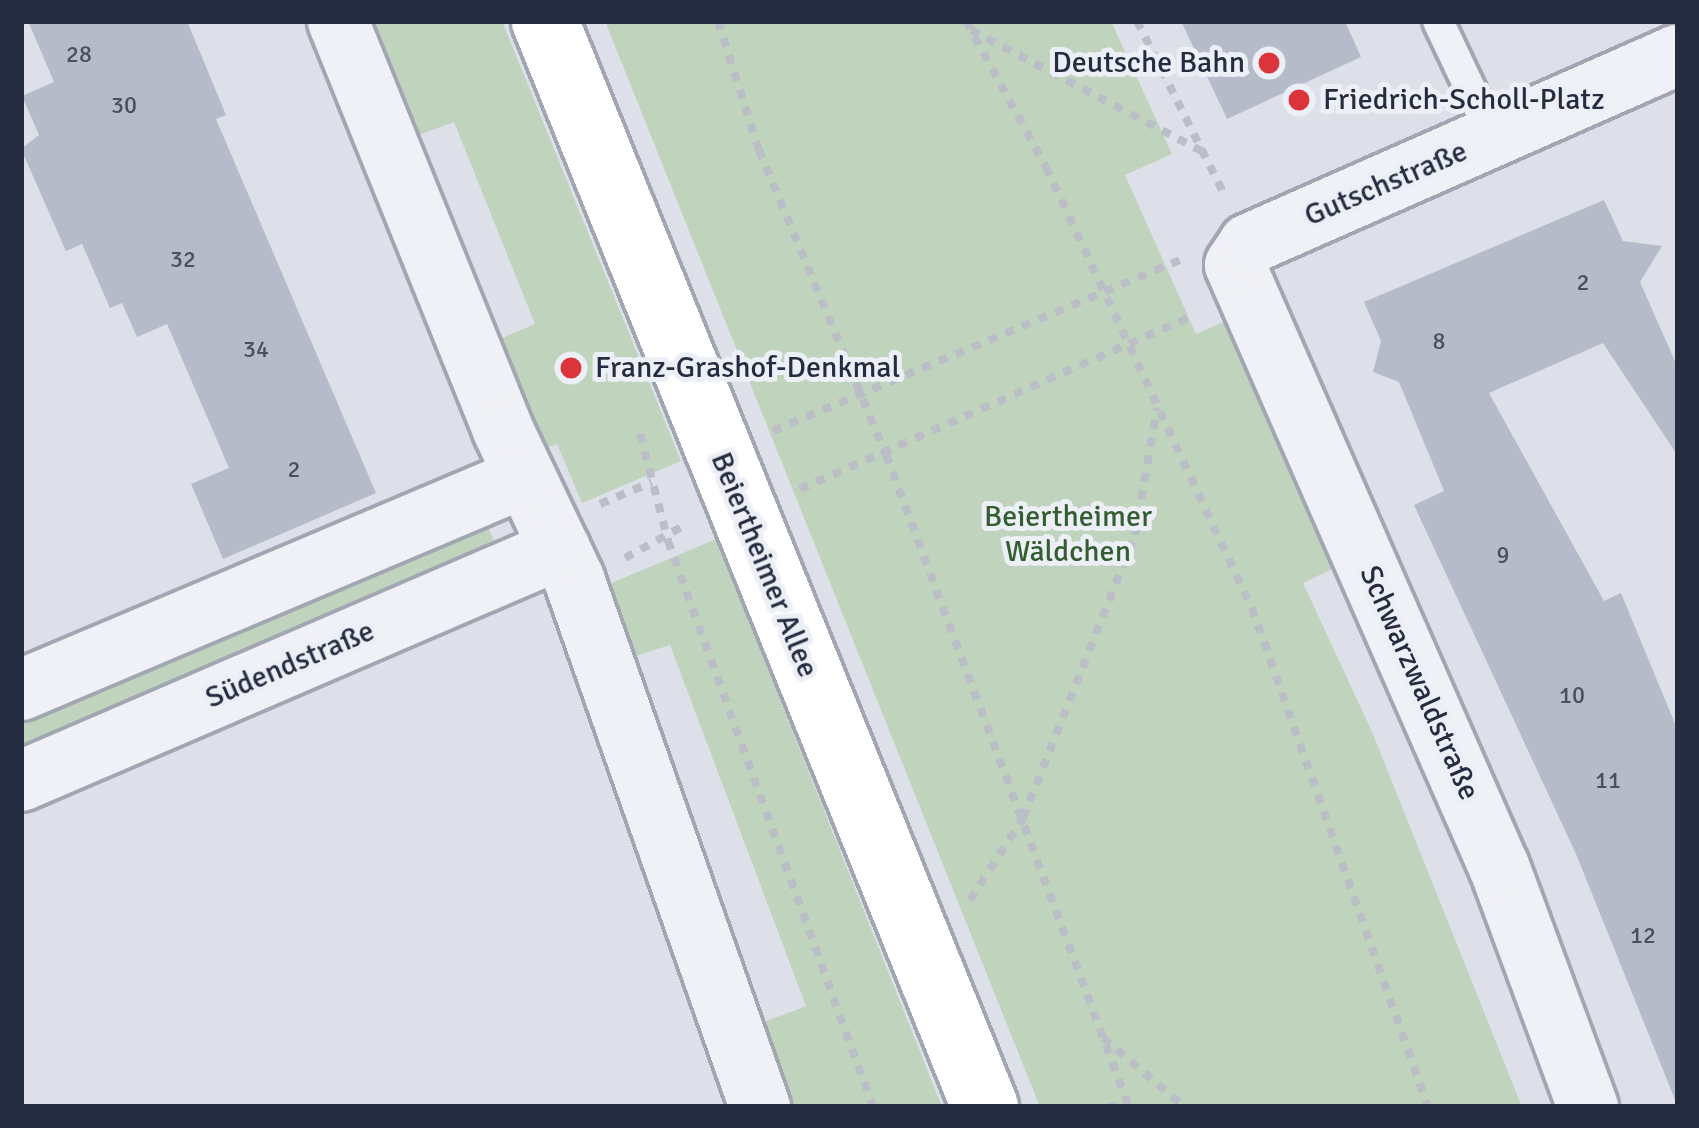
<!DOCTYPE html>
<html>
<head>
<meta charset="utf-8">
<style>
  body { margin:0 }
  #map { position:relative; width:1699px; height:1128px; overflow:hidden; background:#dde0e8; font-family:Signika,sans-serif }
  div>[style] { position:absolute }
  .green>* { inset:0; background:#c0d3bd }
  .building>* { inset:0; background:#b6bbc9 }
  .path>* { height:8px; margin-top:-4px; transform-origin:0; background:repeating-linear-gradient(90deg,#bbbec7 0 9px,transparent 0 18px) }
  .roads { filter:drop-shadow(3px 0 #a2a6b2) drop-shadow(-3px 0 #a2a6b2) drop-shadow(0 3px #a2a6b2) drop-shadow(0 -3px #a2a6b2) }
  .lane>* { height:30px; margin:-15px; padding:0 15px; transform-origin:15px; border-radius:15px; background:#f0f1f6 }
  .street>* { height:60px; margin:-30px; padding:0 30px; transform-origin:30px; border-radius:30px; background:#f0f1f6 }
  .secondary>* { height:66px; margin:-33px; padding:0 33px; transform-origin:33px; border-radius:33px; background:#fff }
  .dots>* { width:33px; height:33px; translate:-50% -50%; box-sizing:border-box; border:6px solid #eceff6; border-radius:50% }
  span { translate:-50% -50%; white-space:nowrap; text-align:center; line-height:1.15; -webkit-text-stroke:10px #eceff6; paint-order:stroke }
  .number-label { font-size:24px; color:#495062 }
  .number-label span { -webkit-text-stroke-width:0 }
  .poi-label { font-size:30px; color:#252c40 }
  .right { translate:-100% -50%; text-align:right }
  .left { translate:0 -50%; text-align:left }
  .street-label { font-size:30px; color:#252c40 }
  .park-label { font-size:30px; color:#345d31 }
  .frame { position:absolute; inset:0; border:24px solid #252c40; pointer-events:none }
</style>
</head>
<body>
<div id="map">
  <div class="green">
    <i style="clip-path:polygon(369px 21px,502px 21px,681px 461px,582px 503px,557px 444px,541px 450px,495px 341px,535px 324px,454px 122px,413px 137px)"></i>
    <i style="clip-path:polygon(605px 21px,1111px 21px,1172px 154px,1125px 175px,1196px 334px,1228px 320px,1340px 565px,1303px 583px,1373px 734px,1522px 1107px,1040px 1107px)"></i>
    <i style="clip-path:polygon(485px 520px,502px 560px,21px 766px,21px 721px)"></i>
    <i style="clip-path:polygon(716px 539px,942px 1107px,780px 1107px,751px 1027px,806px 1006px,670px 645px,633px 657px,609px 584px)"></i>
  </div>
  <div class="building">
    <i style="clip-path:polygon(28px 21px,187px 21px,226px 115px,216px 119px,376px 493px,223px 559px,191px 484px,229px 468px,167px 324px,137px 337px,122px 303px,110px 308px,82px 244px,66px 251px,21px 149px,39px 135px,22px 96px,54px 82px)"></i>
    <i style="clip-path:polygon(1181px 21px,1345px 21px,1361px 57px,1227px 119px)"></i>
    <i style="clip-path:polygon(1604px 200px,1623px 241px,1662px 246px,1640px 282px,1678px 368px,1678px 456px,1603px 343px,1489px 393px,1604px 601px,1621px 593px,1678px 731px,1678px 1107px,1576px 854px,1414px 505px,1444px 491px,1399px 382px,1373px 372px,1381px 341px,1364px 302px)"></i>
  </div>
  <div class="path">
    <i style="left:718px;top:21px;width:135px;rotate:72.4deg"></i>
    <i style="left:759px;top:150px;width:330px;rotate:67.4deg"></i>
    <i style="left:886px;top:455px;width:696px;rotate:69.56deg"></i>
    <i style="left:966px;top:21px;width:166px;rotate:61.3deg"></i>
    <i style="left:1046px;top:167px;width:487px;rotate:65deg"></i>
    <i style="left:1252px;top:608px;width:529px;rotate:70.57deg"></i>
    <i style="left:1137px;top:21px;width:194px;rotate:63.3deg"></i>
    <i style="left:971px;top:30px;width:262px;rotate:27.7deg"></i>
    <i style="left:773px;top:431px;width:441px;rotate:-22.8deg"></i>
    <i style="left:640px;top:434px;width:111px;rotate:75.3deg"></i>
    <i style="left:668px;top:541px;width:602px;rotate:70.09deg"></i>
    <i style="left:800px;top:489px;width:429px;rotate:-23.8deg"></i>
    <i style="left:600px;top:504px;width:56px;rotate:-22.9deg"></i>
    <i style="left:625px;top:558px;width:68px;rotate:-28.8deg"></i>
    <i style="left:970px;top:900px;width:98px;rotate:-57.1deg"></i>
    <i style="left:1023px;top:818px;width:304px;rotate:-68.4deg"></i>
    <i style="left:1135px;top:535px;width:129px;rotate:-80.2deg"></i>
    <i style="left:1103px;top:1038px;width:107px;rotate:40.1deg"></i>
    <i style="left:1108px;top:1107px;width:19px;rotate:-12deg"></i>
  </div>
  <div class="roads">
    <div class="lane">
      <i style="left:1438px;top:21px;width:131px;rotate:64.6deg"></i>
    </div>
    <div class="street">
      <i style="left:338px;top:21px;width:441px;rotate:68deg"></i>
      <i style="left:503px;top:430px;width:165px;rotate:64.5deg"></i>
      <i style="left:574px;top:579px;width:560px;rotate:70.59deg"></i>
      <i style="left:21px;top:690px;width:547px;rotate:-22.91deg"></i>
      <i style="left:21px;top:781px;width:587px;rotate:-23.29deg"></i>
      <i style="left:1588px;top:1107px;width:256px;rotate:-110.3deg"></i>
      <i style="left:1499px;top:867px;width:657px;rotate:-113.68deg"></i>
      <i style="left:1235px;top:265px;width:25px;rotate:-56deg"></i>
      <i style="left:1249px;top:244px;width:469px;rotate:-23.8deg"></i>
    </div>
    <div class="secondary">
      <i style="left:545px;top:21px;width:1172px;rotate:67.94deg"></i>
    </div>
  </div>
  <div class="dots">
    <i style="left:1269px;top:63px;background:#db343a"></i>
    <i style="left:1299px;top:100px;background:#db343a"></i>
    <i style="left:571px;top:368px;background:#db343a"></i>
  </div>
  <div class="number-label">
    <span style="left:79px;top:55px">28</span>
    <span style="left:124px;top:106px">30</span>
    <span style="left:183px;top:260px">32</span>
    <span style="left:1583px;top:283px">2</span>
    <span style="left:1439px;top:342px">8</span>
    <span style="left:256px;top:350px">34</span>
    <span style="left:294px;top:470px">2</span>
    <span style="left:1503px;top:556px">9</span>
    <span style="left:1572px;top:696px">10</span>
    <span style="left:1608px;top:781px">11</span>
    <span style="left:1643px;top:936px">12</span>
  </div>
  <div class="poi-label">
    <span class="right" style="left:1245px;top:63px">Deutsche Bahn</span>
    <span class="left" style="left:1323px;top:100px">Friedrich-Scholl-Platz</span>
    <span class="left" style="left:595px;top:368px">Franz-Grashof-Denkmal</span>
  </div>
  <div class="street-label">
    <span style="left:1386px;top:184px;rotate:-23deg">Gutschstraße</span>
    <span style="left:764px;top:565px;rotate:68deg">Beiertheimer Allee</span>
    <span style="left:290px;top:665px;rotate:-23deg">Südendstraße</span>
    <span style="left:1419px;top:683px;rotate:66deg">Schwarzwaldstraße</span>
  </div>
  <div class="park-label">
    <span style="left:1068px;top:534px">Beiertheimer<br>Wäldchen</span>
  </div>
  <div class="frame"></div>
</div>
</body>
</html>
